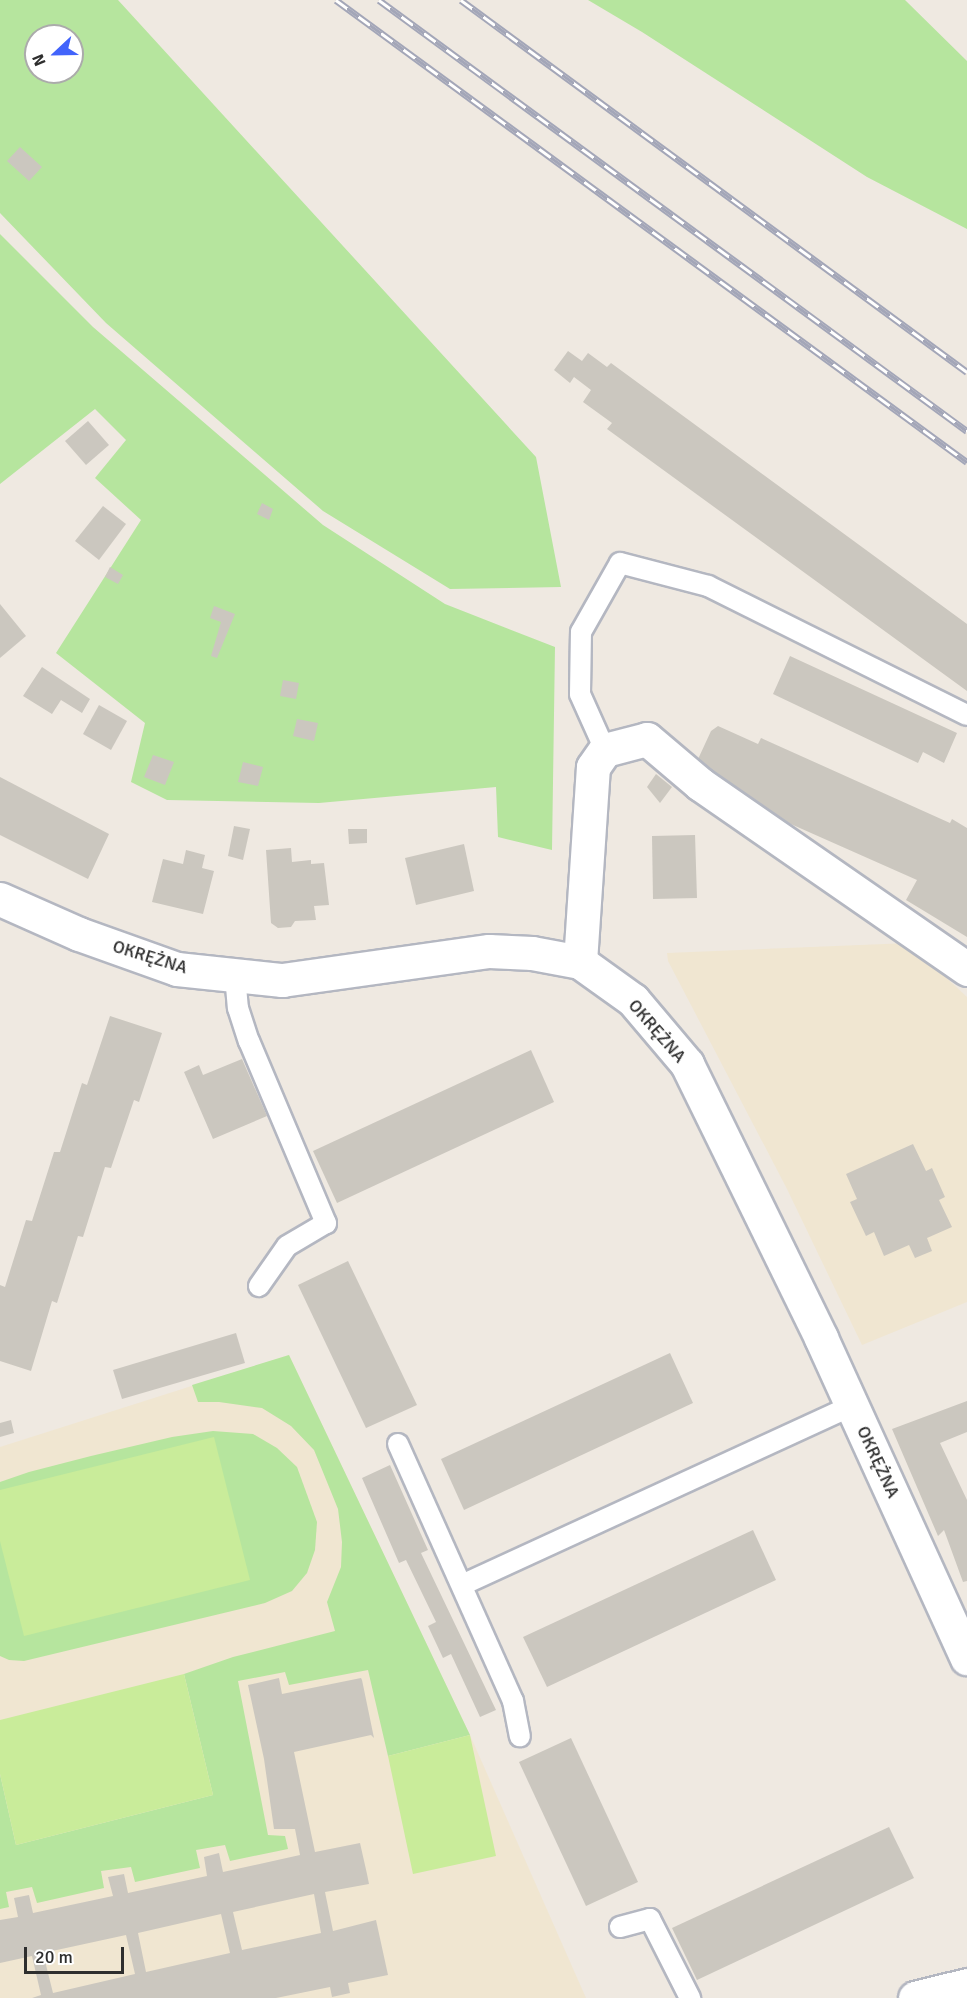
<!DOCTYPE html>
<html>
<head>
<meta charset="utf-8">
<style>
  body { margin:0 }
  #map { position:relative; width:967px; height:1998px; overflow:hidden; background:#efe9e1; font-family:Signika,sans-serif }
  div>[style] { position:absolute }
  .education>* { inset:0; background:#f0e6d1 }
  .green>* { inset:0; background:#b6e59e }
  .pitch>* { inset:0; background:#c9ec9a }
  .building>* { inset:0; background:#cbc7bf }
  .roads { filter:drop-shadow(2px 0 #b4b7c1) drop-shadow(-2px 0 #b4b7c1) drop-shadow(0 2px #b4b7c1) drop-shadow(0 -2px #b4b7c1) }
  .lane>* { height:20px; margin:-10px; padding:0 10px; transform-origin:10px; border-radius:10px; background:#fff }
  .street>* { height:33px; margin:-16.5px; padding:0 16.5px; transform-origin:16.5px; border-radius:16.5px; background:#fff }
  .rail>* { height:7px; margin-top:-3.5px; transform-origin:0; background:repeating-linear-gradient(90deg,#fff 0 14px,#a3a6b8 0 28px); box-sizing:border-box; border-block:2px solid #a3a6b8 }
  span { translate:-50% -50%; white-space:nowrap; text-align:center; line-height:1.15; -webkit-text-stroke:4.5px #fff; paint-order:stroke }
  .street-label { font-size:18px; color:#2e2e2e }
  .north { position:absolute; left:24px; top:24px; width:60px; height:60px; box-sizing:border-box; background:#fff; border:2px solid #ababab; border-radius:50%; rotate:248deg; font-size:16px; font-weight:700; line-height:24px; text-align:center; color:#2e2e2e }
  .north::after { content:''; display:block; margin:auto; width:21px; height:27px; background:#4264fb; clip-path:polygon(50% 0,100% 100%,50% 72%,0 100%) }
  .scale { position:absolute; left:24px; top:1947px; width:100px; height:27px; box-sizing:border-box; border:3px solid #2e2e2e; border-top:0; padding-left:8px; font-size:18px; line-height:21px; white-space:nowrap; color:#2e2e2e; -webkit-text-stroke:4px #fff; paint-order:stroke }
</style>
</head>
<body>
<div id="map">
  <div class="education">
    <i style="clip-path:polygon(909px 943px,967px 997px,967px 1302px,862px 1345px,787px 1189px,668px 961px,667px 953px)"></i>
    <i style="clip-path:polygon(289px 1355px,470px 1735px,586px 1998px,0 1998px,0 1447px)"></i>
  </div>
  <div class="green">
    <i style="clip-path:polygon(evenodd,0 0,118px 0,536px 457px,561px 587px,450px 589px,323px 511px,106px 323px,0 213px,0 0,36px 36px,72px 36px,72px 72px,36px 72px,36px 36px)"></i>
    <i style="clip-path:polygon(588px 0,905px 0,967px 61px,967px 229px,867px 177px,642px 32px)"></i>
    <i style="clip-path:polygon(0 234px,93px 327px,323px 525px,445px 604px,555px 647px,552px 850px,498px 837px,496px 787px,319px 803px,167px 800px,131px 782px,145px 723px,56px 653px,141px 520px,95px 478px,126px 440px,95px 409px,0 484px)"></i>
    <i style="clip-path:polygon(289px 1355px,470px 1735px,388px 1756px,368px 1670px,289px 1685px,285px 1672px,238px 1681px,268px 1835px,285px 1836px,288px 1849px,230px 1861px,225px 1845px,196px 1850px,200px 1868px,135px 1882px,131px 1867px,101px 1871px,104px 1888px,37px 1903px,32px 1887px,6px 1892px,9px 1907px,0 1909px,0 1774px,16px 1845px,213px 1795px,184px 1674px,233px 1657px,335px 1631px,327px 1602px,341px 1567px,342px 1542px,338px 1509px,314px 1450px,291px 1426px,262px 1408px,219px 1402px,198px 1402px,192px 1385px)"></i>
    <i style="clip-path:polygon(213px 1431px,253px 1434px,277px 1448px,297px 1467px,317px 1522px,315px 1550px,307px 1573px,292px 1591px,265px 1603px,24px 1661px,9px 1660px,0 1656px,0 1482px,29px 1472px,91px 1456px,172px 1437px)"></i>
  </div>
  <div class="pitch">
    <i style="clip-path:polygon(214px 1437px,250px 1580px,24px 1636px,0 1541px,0 1490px)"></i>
    <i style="clip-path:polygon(184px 1674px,213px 1795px,16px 1845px,0 1774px,0 1720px)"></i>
    <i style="clip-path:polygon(470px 1735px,496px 1856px,413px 1874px,388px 1756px)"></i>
  </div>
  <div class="building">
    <i style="clip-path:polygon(20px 147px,42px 167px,29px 181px,7px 161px)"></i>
    <i style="clip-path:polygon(568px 351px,582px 361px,588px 353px,607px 367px,611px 363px,967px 624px,967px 691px,607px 429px,612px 423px,583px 402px,591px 390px,574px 377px,570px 383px,554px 370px)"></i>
    <i style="clip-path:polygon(88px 421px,109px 445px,86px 465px,65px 441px)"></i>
    <i style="clip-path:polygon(262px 503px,273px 509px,269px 520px,257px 514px)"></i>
    <i style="clip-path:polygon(103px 506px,126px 524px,99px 560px,75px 541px)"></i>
    <i style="clip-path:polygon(110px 567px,123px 575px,118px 584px,105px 577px)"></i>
    <i style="clip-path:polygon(0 604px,26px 636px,0 658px)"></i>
    <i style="clip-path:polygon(214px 606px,235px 614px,217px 658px,211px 656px,221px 622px,210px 618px)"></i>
    <i style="clip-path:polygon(790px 656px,957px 733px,944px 763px,923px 752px,918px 763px,773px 694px)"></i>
    <i style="clip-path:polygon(42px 667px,90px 699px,82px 713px,61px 700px,52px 714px,23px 696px)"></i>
    <i style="clip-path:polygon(283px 680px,299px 683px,296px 699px,280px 696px)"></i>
    <i style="clip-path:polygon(99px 705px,127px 721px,111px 750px,83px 734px)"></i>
    <i style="clip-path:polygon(297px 719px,318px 723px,314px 741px,293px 736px)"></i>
    <i style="clip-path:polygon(718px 726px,758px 744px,761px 738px,950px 823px,952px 819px,967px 828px,967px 937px,906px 900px,917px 880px,721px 793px,693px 770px,711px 731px)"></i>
    <i style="clip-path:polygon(153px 755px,174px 762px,165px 785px,144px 777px)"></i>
    <i style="clip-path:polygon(243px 762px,263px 767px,258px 786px,238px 782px)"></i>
    <i style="clip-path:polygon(656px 774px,672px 787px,660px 803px,647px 787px)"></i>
    <i style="clip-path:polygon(0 777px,109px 834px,88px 879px,0 835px)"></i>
    <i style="clip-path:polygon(234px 826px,250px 829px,243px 860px,228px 856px)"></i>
    <i style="clip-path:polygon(348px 829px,367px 829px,367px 843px,349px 844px)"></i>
    <i style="clip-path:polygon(695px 835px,697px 898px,653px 899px,652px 836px)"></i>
    <i style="clip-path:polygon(464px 844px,474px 891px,416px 905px,405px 858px)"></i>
    <i style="clip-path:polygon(291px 848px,292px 862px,311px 860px,311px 864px,324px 863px,329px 905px,314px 906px,316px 920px,295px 921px,291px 927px,278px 928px,271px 923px,266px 850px)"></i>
    <i style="clip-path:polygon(186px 850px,205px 855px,202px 868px,214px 871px,203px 914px,152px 902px,163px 859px,183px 864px)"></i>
    <i style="clip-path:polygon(110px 1016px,162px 1033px,139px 1102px,134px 1100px,111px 1168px,105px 1167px,83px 1237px,78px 1236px,57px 1303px,52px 1301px,31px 1371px,0 1361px,0 1285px,5px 1287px,26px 1220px,32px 1221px,54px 1152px,60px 1152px,82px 1083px,87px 1085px)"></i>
    <i style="clip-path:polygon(531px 1050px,554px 1102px,337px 1203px,313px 1151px)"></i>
    <i style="clip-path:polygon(242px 1059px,267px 1116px,213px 1139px,184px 1072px,199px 1065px,203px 1075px)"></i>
    <i style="clip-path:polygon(913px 1144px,926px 1171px,932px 1168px,945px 1197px,939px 1200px,952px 1227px,927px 1238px,932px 1251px,915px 1258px,909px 1245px,884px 1256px,874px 1232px,866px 1236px,850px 1202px,857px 1199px,846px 1174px)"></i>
    <i style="clip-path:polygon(348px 1261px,417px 1405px,366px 1428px,298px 1285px)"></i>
    <i style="clip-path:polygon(236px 1333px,245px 1363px,122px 1399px,113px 1370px)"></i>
    <i style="clip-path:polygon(670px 1353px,693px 1403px,464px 1510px,441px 1459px)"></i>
    <i style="clip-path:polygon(967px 1401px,967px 1432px,940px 1443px,967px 1500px,967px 1581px,963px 1582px,944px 1530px,938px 1536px,892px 1429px)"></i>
    <i style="clip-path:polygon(11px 1420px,14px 1433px,0 1437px,0 1423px)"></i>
    <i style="clip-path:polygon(390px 1465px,428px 1550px,421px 1553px,496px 1710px,480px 1717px,451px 1654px,443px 1658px,428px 1626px,436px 1622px,406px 1560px,399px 1563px,362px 1478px)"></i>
    <i style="clip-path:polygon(753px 1530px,776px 1580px,547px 1687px,523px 1637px)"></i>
    <i style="clip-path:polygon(evenodd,279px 1678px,282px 1694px,361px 1678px,362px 1680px,374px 1738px,371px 1735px,294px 1752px,315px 1852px,360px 1843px,367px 1874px,369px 1884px,325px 1892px,333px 1931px,376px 1920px,388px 1975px,348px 1983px,350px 1993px,332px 1997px,330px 1987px,276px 1998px,32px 1998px,41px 1995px,32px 1956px,0 1963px,0 1920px,18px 1917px,14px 1898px,29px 1895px,33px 1913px,113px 1896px,108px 1877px,124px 1874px,128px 1893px,207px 1876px,204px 1857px,219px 1853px,223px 1872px,300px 1855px,295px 1829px,274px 1829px,264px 1759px,248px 1685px,279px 1678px,314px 1894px,321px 1933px,242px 1950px,233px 1912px,314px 1894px,279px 1678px,221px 1914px,230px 1953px,146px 1972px,138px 1933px,221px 1914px,279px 1678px,126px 1935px,135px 1974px,53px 1993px,43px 1953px,126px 1935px)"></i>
    <i style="clip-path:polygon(571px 1738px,638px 1882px,586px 1906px,519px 1762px)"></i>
    <i style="clip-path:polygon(889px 1827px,914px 1878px,697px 1980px,672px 1928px)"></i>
  </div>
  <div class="roads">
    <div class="lane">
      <i style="left:605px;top:750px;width:61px;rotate:-114.1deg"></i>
      <i style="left:580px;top:694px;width:62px;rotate:-89.1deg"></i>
      <i style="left:581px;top:632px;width:79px;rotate:-60.5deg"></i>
      <i style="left:620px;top:563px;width:91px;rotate:14.6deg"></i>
      <i style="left:708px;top:586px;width:289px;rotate:26.5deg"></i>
      <i style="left:235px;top:975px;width:33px;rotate:85deg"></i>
      <i style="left:238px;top:1008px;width:35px;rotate:72deg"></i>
      <i style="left:249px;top:1041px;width:198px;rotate:67.1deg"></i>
      <i style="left:326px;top:1223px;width:45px;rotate:149.5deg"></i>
      <i style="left:287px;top:1246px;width:49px;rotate:125deg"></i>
      <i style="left:398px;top:1444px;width:282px;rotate:65.9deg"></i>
      <i style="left:513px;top:1701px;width:36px;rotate:79deg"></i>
      <i style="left:462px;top:1585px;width:429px;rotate:-24.7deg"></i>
      <i style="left:620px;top:1927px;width:31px;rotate:-15deg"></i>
      <i style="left:650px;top:1919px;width:89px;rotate:63.1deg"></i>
    </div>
    <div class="street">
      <i style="left:0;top:899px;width:86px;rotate:23.9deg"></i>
      <i style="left:79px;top:934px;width:104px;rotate:19.7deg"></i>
      <i style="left:177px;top:969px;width:106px;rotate:6deg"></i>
      <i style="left:282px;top:980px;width:209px;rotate:-8deg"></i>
      <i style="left:489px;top:951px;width:43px;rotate:2.7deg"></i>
      <i style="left:532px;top:953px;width:49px;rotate:10.6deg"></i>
      <i style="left:580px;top:962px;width:65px;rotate:35.6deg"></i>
      <i style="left:633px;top:1000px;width:84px;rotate:49.8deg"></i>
      <i style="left:687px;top:1064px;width:305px;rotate:63.9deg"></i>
      <i style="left:821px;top:1338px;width:352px;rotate:65.5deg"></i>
      <i style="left:580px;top:962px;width:195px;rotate:-86.2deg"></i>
      <i style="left:593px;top:767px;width:21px;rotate:-55deg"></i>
      <i style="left:605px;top:750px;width:43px;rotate:-14.7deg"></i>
      <i style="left:647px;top:739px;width:70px;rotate:40.3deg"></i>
      <i style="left:700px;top:784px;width:325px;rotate:34.7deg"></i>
      <i style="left:915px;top:1998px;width:54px;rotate:-14deg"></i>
    </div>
  </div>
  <div class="rail">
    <i style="left:336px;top:0;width:782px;rotate:36.21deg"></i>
    <i style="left:379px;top:0;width:729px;rotate:36.24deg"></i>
    <i style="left:461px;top:0;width:628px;rotate:36.32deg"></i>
  </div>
  <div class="street-label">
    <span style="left:150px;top:957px;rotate:17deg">OKRĘŻNA</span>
    <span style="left:657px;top:1031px;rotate:49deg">OKRĘŻNA</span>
    <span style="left:878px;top:1462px;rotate:65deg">OKRĘŻNA</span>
  </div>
  <div class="north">N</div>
  <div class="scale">20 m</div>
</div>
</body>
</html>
